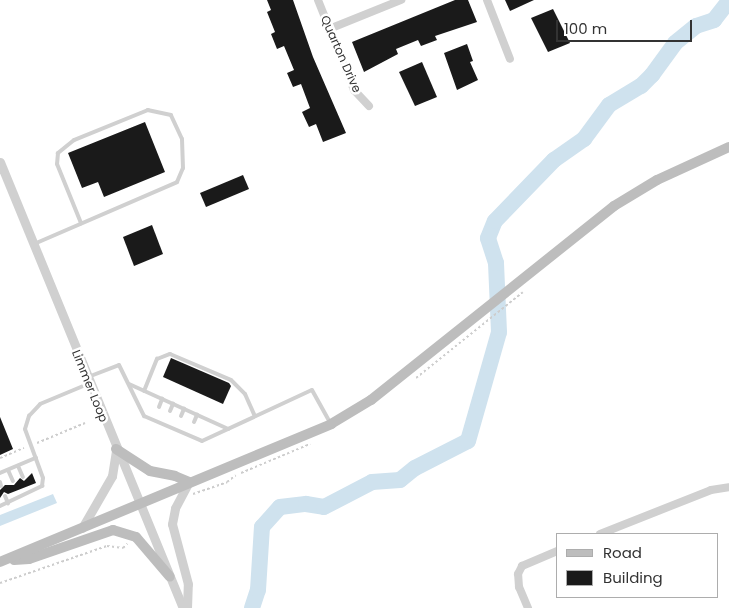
<!DOCTYPE html>
<html>
<head>
<meta charset="utf-8">
<style>
  body { margin:0 }
  #map { position:relative; width:729px; height:608px; overflow:hidden; background:#fff; font-family:Poppins,sans-serif }
  div>[style] { position:absolute }
  .water>* { inset:0; background:#cfe2ee }
  .river>* { height:16px; margin:-8px; padding:0 8px; transform-origin:8px; border-radius:8px; background:#cfe2ee }
  .building>* { inset:0; background:#1a1a1a }
  .path>* { height:2px; margin-top:-1px; transform-origin:0; background:repeating-linear-gradient(90deg,#cdcdcd 0 2.5px,transparent 0 5px) }
  .service>* { height:4px; margin:-2px; padding:0 2px; transform-origin:2px; border-radius:2px; background:#d0d0d0 }
  .minor>* { height:8px; margin:-4px; padding:0 4px; transform-origin:4px; border-radius:4px; background:#d0d0d0 }
  .tertiary>* { height:9px; margin:-4.5px; padding:0 4.5px; transform-origin:4.5px; border-radius:4.5px; background:#d0d0d0 }
  .secondary>* { height:10px; margin:-5px; padding:0 5px; transform-origin:5px; border-radius:5px; background:#bdbdbd }
  span { translate:-50% -50%; white-space:nowrap; text-align:center; line-height:1.15; -webkit-text-stroke:5px #fff; paint-order:stroke }
  .street-label { font-size:12px; color:#333 }
  .legend { position:absolute; left:556px; top:533px; width:162px; height:65px; box-sizing:border-box; background:#fff; border:1px solid #adadad; margin:0; padding:6px 9px; list-style:none; font-size:15px; color:#333 }
  .legend li { display:flex; align-items:center; gap:10px; height:25px }
  .legend b { width:25px; border:1px solid #adadad }
  .scale { position:absolute; left:556px; top:20px; width:136px; height:22px; box-sizing:border-box; border:2px solid #333; border-top:0; padding-left:6px; font-size:15px; line-height:18px; white-space:nowrap; color:#333; -webkit-text-stroke:4px #fff; paint-order:stroke }
</style>
</head>
<body>
<div id="map">
  <div class="water">
    <i style="clip-path:polygon(53px 494px,57px 503px,0 526px,0 515px)"></i>
  </div>
  <div class="river">
    <i style="left:252px;top:608px;width:19px;rotate:-72deg"></i>
    <i style="left:258px;top:590px;width:63px;rotate:-86.4deg"></i>
    <i style="left:262px;top:527px;width:27px;rotate:-48deg"></i>
    <i style="left:280px;top:507px;width:26px;rotate:-7deg"></i>
    <i style="left:306px;top:504px;width:18px;rotate:9deg"></i>
    <i style="left:324px;top:507px;width:54px;rotate:-27.5deg"></i>
    <i style="left:372px;top:482px;width:28px;rotate:-4deg"></i>
    <i style="left:400px;top:480px;width:19px;rotate:-39deg"></i>
    <i style="left:415px;top:468px;width:59px;rotate:-27deg"></i>
    <i style="left:468px;top:441px;width:113px;rotate:-74.1deg"></i>
    <i style="left:499px;top:332px;width:69px;rotate:-92.5deg"></i>
    <i style="left:496px;top:263px;width:26px;rotate:-108deg"></i>
    <i style="left:488px;top:238px;width:18px;rotate:-68deg"></i>
    <i style="left:495px;top:221px;width:85px;rotate:-46deg"></i>
    <i style="left:554px;top:160px;width:37px;rotate:-35deg"></i>
    <i style="left:584px;top:139px;width:42px;rotate:-53.7deg"></i>
    <i style="left:609px;top:105px;width:37px;rotate:-31deg"></i>
    <i style="left:641px;top:86px;width:16px;rotate:-45deg"></i>
    <i style="left:652px;top:75px;width:39px;rotate:-54deg"></i>
    <i style="left:675px;top:43px;width:27px;rotate:-39deg"></i>
    <i style="left:696px;top:26px;width:19px;rotate:-18deg"></i>
    <i style="left:714px;top:20px;width:24px;rotate:-52deg"></i>
  </div>
  <div class="building">
    <i style="clip-path:polygon(267px 0,293px 0,313px 57px,346px 133px,323px 142px,316px 124px,309px 127px,302px 112px,310px 108px,301px 84px,293px 87px,287px 73px,294px 70px,284px 46px,277px 49px,271px 34px,275px 32px,267px 12px,271px 10px)"></i>
    <i style="clip-path:polygon(455px 0,468px 0,477px 22px,435px 36px,437px 40px,421px 46px,418px 40px,396px 49px,398px 54px,364px 72px,352px 42px)"></i>
    <i style="clip-path:polygon(505px 0,534px 0,510px 11px)"></i>
    <i style="clip-path:polygon(553px 9px,570px 43px,548px 52px,531px 18px)"></i>
    <i style="clip-path:polygon(467px 44px,473px 61px,470px 62px,478px 80px,457px 90px,444px 53px)"></i>
    <i style="clip-path:polygon(422px 62px,437px 97px,415px 106px,399px 72px)"></i>
    <i style="clip-path:polygon(145px 122px,165px 172px,104px 197px,98px 182px,82px 188px,68px 153px)"></i>
    <i style="clip-path:polygon(243px 175px,249px 189px,206px 207px,200px 193px)"></i>
    <i style="clip-path:polygon(152px 225px,163px 254px,134px 266px,123px 237px)"></i>
    <i style="clip-path:polygon(171px 358px,229px 383px,231px 386px,223px 404px,163px 377px)"></i>
    <i style="clip-path:polygon(0 417px,13px 449px,0 455px)"></i>
    <i style="clip-path:polygon(32px 473px,36px 483px,8px 494px,4px 492px,0 498px,0 490px,5px 485px,14px 485px,20px 478px,24px 481px)"></i>
  </div>
  <div class="path">
    <i style="left:416px;top:378px;width:137px;rotate:-38.8deg"></i>
    <i style="left:37px;top:443px;width:52px;rotate:-22.6deg"></i>
    <i style="left:0;top:458px;width:26px;rotate:-23deg"></i>
    <i style="left:241px;top:473px;width:75px;rotate:-22.8deg"></i>
    <i style="left:193px;top:494px;width:36px;rotate:-19deg"></i>
    <i style="left:227px;top:482px;width:11px;rotate:-38deg"></i>
    <i style="left:0;top:583px;width:113px;rotate:-19.1deg"></i>
    <i style="left:107px;top:546px;width:16px;rotate:7deg"></i>
    <i style="left:123px;top:548px;width:6px;rotate:-45deg"></i>
  </div>
  <div class="service">
    <i style="left:34px;top:244px;width:156px;rotate:-23.4deg"></i>
    <i style="left:177px;top:182px;width:15px;rotate:-67deg"></i>
    <i style="left:183px;top:168px;width:29px;rotate:-92deg"></i>
    <i style="left:182px;top:139px;width:26px;rotate:-115deg"></i>
    <i style="left:171px;top:115px;width:24px;rotate:-168deg"></i>
    <i style="left:148px;top:110px;width:80px;rotate:157.9deg"></i>
    <i style="left:74px;top:140px;width:21px;rotate:141deg"></i>
    <i style="left:58px;top:153px;width:11px;rotate:95deg"></i>
    <i style="left:57px;top:164px;width:64px;rotate:67.9deg"></i>
    <i style="left:88px;top:377px;width:33px;rotate:-21deg"></i>
    <i style="left:119px;top:365px;width:57px;rotate:63.9deg"></i>
    <i style="left:144px;top:416px;width:63px;rotate:23.3deg"></i>
    <i style="left:202px;top:441px;width:121px;rotate:-24.9deg"></i>
    <i style="left:312px;top:390px;width:38px;rotate:61deg"></i>
    <i style="left:129px;top:384px;width:109px;rotate:24.4deg"></i>
    <i style="left:144px;top:391px;width:35px;rotate:-68deg"></i>
    <i style="left:157px;top:359px;width:14px;rotate:-21deg"></i>
    <i style="left:170px;top:354px;width:66px;rotate:23.1deg"></i>
    <i style="left:231px;top:380px;width:20px;rotate:45deg"></i>
    <i style="left:245px;top:394px;width:24px;rotate:66deg"></i>
    <i style="left:159px;top:407px;width:9px;rotate:-69deg"></i>
    <i style="left:170px;top:411px;width:8px;rotate:-67deg"></i>
    <i style="left:181px;top:416px;width:8px;rotate:-67deg"></i>
    <i style="left:194px;top:422px;width:8px;rotate:-67deg"></i>
    <i style="left:18px;top:466px;width:12px;rotate:66deg"></i>
    <i style="left:8px;top:470px;width:12px;rotate:66deg"></i>
    <i style="left:0;top:473px;width:39px;rotate:-23deg"></i>
    <i style="left:0;top:482px;width:4px;rotate:76deg"></i>
    <i style="left:5px;top:496px;width:8px;rotate:67deg"></i>
    <i style="left:0;top:506px;width:47px;rotate:-25.5deg"></i>
    <i style="left:42px;top:486px;width:8px;rotate:-83deg"></i>
    <i style="left:43px;top:478px;width:52px;rotate:-110.2deg"></i>
    <i style="left:25px;top:429px;width:14px;rotate:-73deg"></i>
    <i style="left:29px;top:416px;width:16px;rotate:-47deg"></i>
    <i style="left:40px;top:404px;width:52px;rotate:-22.6deg"></i>
  </div>
  <div class="minor">
    <i style="left:318px;top:0;width:97px;rotate:68.2deg"></i>
    <i style="left:354px;top:90px;width:22px;rotate:47deg"></i>
    <i style="left:487px;top:0;width:63px;rotate:68.7deg"></i>
    <i style="left:329px;top:29px;width:78px;rotate:-21.9deg"></i>
    <i style="left:600px;top:534px;width:119px;rotate:-21.6deg"></i>
    <i style="left:711px;top:490px;width:18px;rotate:-9deg"></i>
    <i style="left:528px;top:608px;width:23px;rotate:-113deg"></i>
    <i style="left:519px;top:587px;width:13px;rotate:-94deg"></i>
    <i style="left:518px;top:574px;width:9px;rotate:-63deg"></i>
    <i style="left:522px;top:566px;width:39px;rotate:-23deg"></i>
  </div>
  <div class="tertiary">
    <i style="left:0;top:162px;width:482px;rotate:67.7deg"></i>
    <i style="left:82px;top:528px;width:60px;rotate:-60deg"></i>
    <i style="left:112px;top:476px;width:24px;rotate:-81deg"></i>
    <i style="left:187px;top:608px;width:24px;rotate:-88deg"></i>
    <i style="left:188px;top:584px;width:62px;rotate:-104.9deg"></i>
    <i style="left:172px;top:524px;width:16px;rotate:-79deg"></i>
    <i style="left:175px;top:508px;width:30px;rotate:-62deg"></i>
  </div>
  <div class="secondary">
    <i style="left:116px;top:449px;width:40px;rotate:32.9deg"></i>
    <i style="left:150px;top:471px;width:25px;rotate:11deg"></i>
    <i style="left:175px;top:476px;width:15px;rotate:23deg"></i>
    <i style="left:14px;top:560px;width:15px;rotate:-4deg"></i>
    <i style="left:29px;top:559px;width:89px;rotate:-19deg"></i>
    <i style="left:113px;top:530px;width:24px;rotate:17deg"></i>
    <i style="left:136px;top:537px;width:52px;rotate:49.6deg"></i>
    <i style="left:0;top:562px;width:359px;rotate:-22.6deg"></i>
    <i style="left:331px;top:424px;width:47px;rotate:-31deg"></i>
    <i style="left:371px;top:400px;width:311px;rotate:-38.6deg"></i>
    <i style="left:614px;top:206px;width:50px;rotate:-31.2deg"></i>
    <i style="left:657px;top:180px;width:79px;rotate:-24.6deg"></i>
  </div>
  <div class="street-label">
    <span style="left:341px;top:54px;rotate:66deg">Quarton Drive</span>
    <span style="left:90px;top:386px;rotate:68deg">Limmer Loop</span>
  </div>
  <ul class="legend">
  <li><b style="height:6px;background:#bdbdbd"></b>Road</li>
  <li><b style="height:14px;background:#1a1a1a"></b>Building</li>
  </ul>
  <div class="scale">100 m</div>
</div>
</body>
</html>
